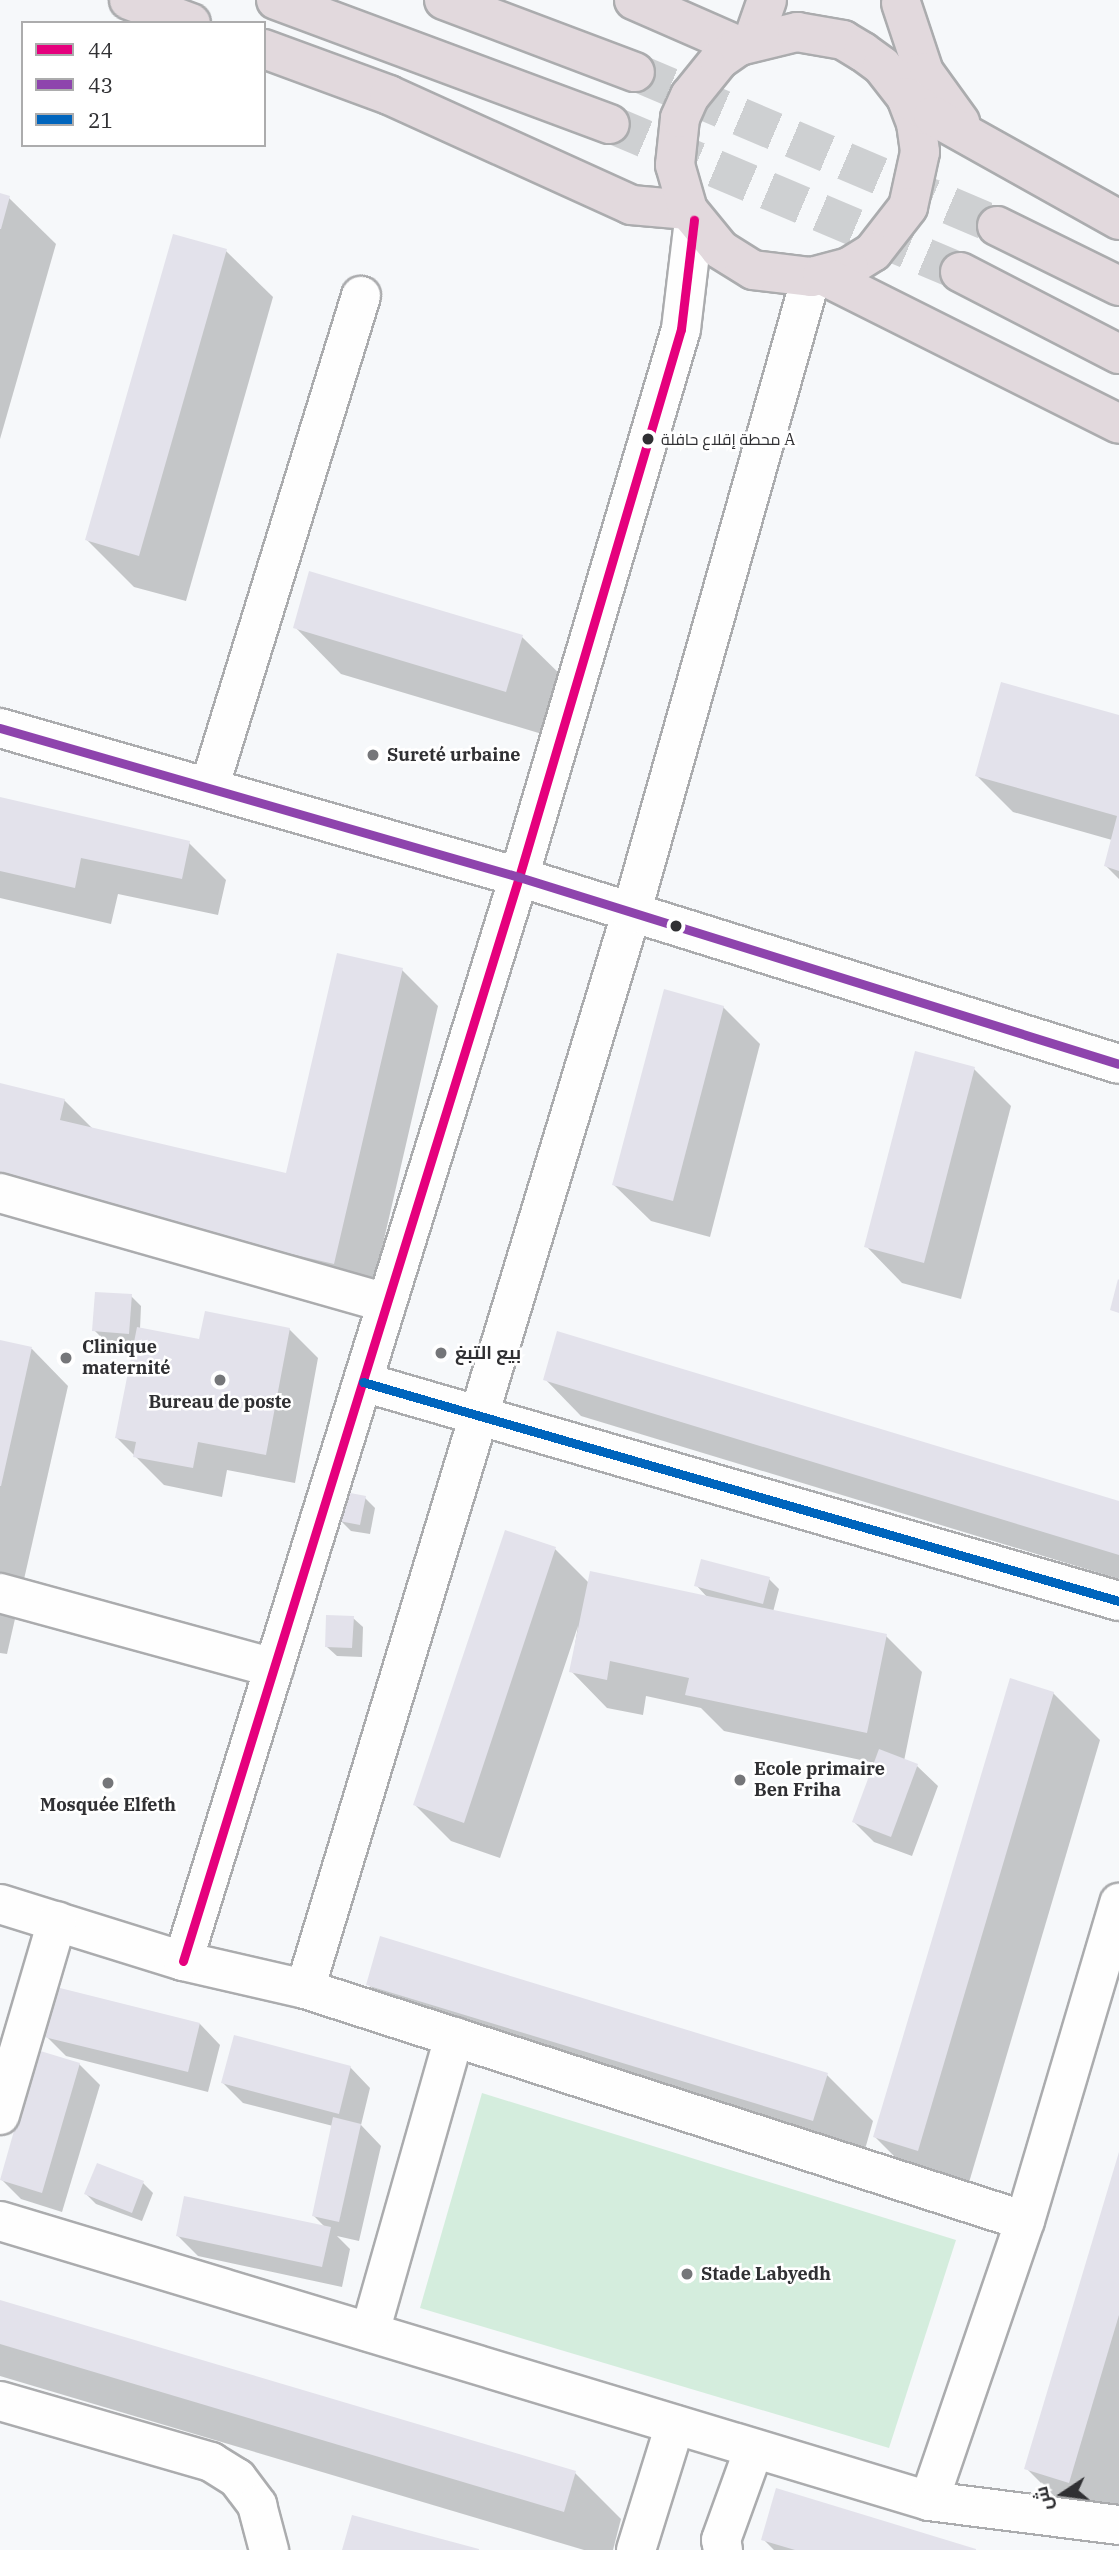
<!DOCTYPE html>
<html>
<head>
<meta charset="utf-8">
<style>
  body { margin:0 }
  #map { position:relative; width:1119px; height:2550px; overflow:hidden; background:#f6f8fa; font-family:"IBM Plex Serif",Cairo,serif }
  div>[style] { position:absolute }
  .green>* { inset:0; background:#d4eddd }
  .shadow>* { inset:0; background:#0003 }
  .building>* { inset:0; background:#e3e2eb }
  .highway-tunnel>* { height:38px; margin-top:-19px; transform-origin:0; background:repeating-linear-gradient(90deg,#ced0d2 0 38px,transparent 0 57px) }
  .roads { filter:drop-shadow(2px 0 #abacae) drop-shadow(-2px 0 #abacae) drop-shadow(0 2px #abacae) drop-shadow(0 -2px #abacae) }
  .street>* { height:38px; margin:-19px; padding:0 19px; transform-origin:19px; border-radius:19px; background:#fefefe }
  .highway>* { height:38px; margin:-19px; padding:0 19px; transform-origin:19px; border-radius:19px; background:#e2d9dd }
  .bus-1>* { height:9px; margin:-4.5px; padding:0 4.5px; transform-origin:4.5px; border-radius:4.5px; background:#e5007d }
  .bus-2>* { height:9px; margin:-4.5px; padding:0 4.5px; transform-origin:4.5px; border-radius:4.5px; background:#8e44ad }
  .bus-3>* { height:9px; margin:-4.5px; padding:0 4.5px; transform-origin:4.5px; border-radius:4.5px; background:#0065bd }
  .dots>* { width:19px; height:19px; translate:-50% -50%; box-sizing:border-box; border:4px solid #fff; border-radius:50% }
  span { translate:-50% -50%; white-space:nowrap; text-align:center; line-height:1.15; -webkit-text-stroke:5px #fff; paint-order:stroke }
  .bus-label { font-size:16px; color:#303033 }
  .left { translate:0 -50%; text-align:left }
  .poi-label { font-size:18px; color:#303033; font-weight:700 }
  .legend { position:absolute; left:21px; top:21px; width:245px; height:126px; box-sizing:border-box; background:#fff; border:2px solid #acacad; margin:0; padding:9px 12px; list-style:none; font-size:21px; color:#303033 }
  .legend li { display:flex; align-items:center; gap:14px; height:35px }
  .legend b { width:35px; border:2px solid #acacad }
  .north { position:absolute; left:1028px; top:2459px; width:70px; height:70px; -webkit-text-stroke:5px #fff; paint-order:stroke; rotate:257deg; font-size:19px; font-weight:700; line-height:28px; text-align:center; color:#303033 }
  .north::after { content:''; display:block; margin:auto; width:24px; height:32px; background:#303033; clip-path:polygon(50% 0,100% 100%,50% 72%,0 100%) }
</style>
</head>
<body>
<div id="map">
  <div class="green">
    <i style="clip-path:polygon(482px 2093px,956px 2240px,889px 2448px,420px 2308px)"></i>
  </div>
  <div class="shadow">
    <i style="clip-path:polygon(0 195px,9px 198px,56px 244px,0 439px)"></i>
    <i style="clip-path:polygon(226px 251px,273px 297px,186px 601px,134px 587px,87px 540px)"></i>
    <i style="clip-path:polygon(295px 627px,522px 637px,569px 683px,552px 737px,341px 674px)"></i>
    <i style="clip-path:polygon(1119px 717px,1119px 879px,1106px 866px,1112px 840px,1013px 812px,977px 776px)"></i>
    <i style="clip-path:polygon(0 799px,189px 843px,226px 880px,218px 915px,118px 894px,111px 924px,0 898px)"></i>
    <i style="clip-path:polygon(402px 970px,438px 1006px,370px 1300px,0 1213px,0 1085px,64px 1100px,94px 1130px,287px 1175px)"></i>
    <i style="clip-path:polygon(723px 1007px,760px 1044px,710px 1237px,651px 1221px,614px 1185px)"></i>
    <i style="clip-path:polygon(974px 1069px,1011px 1106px,961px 1299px,902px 1283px,866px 1246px)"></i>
    <i style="clip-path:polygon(131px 1296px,141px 1306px,140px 1329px,200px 1341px,289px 1329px,318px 1358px,295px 1483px,227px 1470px,222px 1497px,164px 1485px,117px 1438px,135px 1343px,104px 1340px,94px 1330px)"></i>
    <i style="clip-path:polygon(0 1342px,32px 1349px,68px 1386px,7px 1654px,0 1653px)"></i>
    <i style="clip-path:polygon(545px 1379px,1119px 1503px,1119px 1579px,581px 1416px)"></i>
    <i style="clip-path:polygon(365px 1498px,375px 1508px,370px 1534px,351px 1531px,341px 1521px)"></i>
    <i style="clip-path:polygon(555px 1549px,589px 1583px,708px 1598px,696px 1585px,769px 1579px,779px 1589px,773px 1612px,886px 1636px,922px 1672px,904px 1761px,917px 1766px,938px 1786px,912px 1856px,874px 1842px,854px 1822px,875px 1763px,724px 1731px,701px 1708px,646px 1696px,643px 1715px,607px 1708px,571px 1671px,578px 1626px,500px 1858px,451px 1841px,415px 1805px)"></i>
    <i style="clip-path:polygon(353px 1618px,363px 1627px,362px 1657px,337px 1656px,327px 1647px)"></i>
    <i style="clip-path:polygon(1053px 1693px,1100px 1740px,965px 2196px,921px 2183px,875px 2137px)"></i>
    <i style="clip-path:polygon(368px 1984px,827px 2075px,873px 2121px,860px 2167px,414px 2031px)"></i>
    <i style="clip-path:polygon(200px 2024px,220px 2045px,208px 2092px,66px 2056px,46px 2036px)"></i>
    <i style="clip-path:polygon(79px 2064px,100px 2085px,62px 2212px,21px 2199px,1px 2179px)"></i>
    <i style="clip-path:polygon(350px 2067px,370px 2088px,361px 2125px,381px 2146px,359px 2241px,337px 2236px,350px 2249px,342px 2287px,198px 2256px,178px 2236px,326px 2228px,313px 2215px,333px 2126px,243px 2103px,223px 2083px)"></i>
    <i style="clip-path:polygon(1119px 2156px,1119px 2517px,1073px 2515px,1026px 2468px)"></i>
    <i style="clip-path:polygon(143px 2183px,153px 2193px,142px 2221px,96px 2204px,86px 2194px)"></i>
    <i style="clip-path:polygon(0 2302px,575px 2473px,621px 2519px,613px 2550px,584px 2550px,0 2376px)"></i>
    <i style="clip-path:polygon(763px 2539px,972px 2550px,774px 2550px)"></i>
  </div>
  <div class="building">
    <i style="clip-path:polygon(0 193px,10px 196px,1px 229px,0 229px)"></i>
    <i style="clip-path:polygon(173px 234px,227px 249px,139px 556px,85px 540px)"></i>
    <i style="clip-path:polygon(309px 571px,523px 635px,506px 692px,293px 628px)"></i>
    <i style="clip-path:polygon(1001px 682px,1119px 715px,1119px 871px,1104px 866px,1117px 816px,975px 776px)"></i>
    <i style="clip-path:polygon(0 797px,190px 841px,182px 879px,81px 858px,75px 888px,0 871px)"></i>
    <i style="clip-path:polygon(337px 953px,403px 968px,334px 1264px,0 1186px,0 1083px,65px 1099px,60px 1120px,286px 1173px)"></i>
    <i style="clip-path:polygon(664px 989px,724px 1006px,673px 1201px,612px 1185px)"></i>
    <i style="clip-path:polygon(915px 1051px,975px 1067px,924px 1263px,864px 1247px)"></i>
    <i style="clip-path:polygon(1118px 1279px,1119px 1280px,1119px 1313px,1110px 1310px)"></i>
    <i style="clip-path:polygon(95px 1292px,132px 1294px,129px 1334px,92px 1331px)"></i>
    <i style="clip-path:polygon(205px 1311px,290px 1328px,266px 1455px,198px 1442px,193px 1468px,133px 1457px,136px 1442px,115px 1438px,137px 1327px,199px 1339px)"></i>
    <i style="clip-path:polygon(557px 1331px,1119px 1501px,1119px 1555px,543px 1380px)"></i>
    <i style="clip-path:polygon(0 1340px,32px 1347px,1px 1486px,0 1486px)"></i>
    <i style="clip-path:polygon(345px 1492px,366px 1496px,360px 1525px,339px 1521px)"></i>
    <i style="clip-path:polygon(505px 1530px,556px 1547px,464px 1823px,413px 1805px)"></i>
    <i style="clip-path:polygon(701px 1559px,770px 1577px,763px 1604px,694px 1586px)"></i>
    <i style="clip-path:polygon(590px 1571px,887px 1634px,867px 1733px,685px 1695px,689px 1678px,610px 1661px,607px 1680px,569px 1672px)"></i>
    <i style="clip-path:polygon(326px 1615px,354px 1616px,352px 1648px,325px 1647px)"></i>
    <i style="clip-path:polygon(1010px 1678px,1054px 1692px,918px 2151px,873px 2137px)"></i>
    <i style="clip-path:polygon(879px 1749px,918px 1764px,891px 1837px,852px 1822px)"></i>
    <i style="clip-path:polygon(380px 1936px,828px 2073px,813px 2121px,366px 1985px)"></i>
    <i style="clip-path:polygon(56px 1987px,200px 2023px,188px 2072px,44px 2037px)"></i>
    <i style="clip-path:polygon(234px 2035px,351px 2066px,339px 2114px,221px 2083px)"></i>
    <i style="clip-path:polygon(37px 2050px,80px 2063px,42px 2193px,0 2180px)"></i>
    <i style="clip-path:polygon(333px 2117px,361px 2124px,339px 2222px,312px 2216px)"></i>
    <i style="clip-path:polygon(1119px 2152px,1119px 2315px,1069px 2483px,1024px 2469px)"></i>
    <i style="clip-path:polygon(97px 2163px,144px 2181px,132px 2213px,84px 2194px)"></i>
    <i style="clip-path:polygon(184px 2196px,331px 2227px,322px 2267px,176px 2236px)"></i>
    <i style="clip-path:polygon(0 2300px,576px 2471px,564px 2512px,0 2344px)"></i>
    <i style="clip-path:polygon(776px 2488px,976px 2549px,976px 2550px,795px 2550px,761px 2540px)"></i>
    <i style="clip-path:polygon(352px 2515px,479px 2549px,479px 2550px,342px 2550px)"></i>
  </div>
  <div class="highway-tunnel">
    <i style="left:635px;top:72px;width:393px;rotate:23deg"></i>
    <i style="left:610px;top:124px;width:380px;rotate:22.9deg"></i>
  </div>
  <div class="roads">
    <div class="street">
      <i style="left:0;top:728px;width:540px;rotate:16.02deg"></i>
      <i style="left:519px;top:877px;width:628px;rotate:17.31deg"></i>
      <i style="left:210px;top:785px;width:512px;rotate:-72.84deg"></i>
      <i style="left:0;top:1193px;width:402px;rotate:15.9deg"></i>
      <i style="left:363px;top:1382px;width:787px;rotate:16.16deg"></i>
      <i style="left:0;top:1593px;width:284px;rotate:15.3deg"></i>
      <i style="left:0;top:1904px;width:192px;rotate:17.3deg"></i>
      <i style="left:183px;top:1961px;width:125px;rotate:12.9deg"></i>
      <i style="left:305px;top:1989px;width:756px;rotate:17.86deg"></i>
      <i style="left:183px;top:1961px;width:1135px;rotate:-72.78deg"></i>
      <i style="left:519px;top:877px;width:571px;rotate:-73.53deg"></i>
      <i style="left:681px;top:329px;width:110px;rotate:-83.2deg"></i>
      <i style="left:305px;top:1989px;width:1123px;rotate:-73.13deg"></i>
      <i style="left:631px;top:914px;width:662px;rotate:-74.22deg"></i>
      <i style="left:0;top:2115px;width:202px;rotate:-73.6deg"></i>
      <i style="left:0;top:2221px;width:970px;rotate:16.77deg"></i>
      <i style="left:929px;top:2501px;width:296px;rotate:-71.1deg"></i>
      <i style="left:1025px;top:2221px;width:332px;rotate:-73.5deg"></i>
      <i style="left:370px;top:2332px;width:307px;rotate:-74.1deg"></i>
      <i style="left:0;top:2401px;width:220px;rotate:16.1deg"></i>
      <i style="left:211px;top:2462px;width:31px;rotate:32deg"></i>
      <i style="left:237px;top:2478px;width:34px;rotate:53deg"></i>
      <i style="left:257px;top:2505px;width:47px;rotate:75.1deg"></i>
      <i style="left:929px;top:2501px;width:192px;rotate:7.2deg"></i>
      <i style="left:636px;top:2550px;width:131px;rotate:-72.7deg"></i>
      <i style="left:723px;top:2550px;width:10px;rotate:-101deg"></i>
      <i style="left:721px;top:2540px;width:97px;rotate:-70.1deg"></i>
    </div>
    <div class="highway">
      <i style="left:129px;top:0;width:66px;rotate:20.4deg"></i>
      <i style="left:276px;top:0;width:356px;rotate:20.4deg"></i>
      <i style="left:444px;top:0;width:204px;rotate:20.7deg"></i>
      <i style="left:634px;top:0;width:115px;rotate:23.7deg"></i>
      <i style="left:901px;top:3px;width:73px;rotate:71.6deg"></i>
      <i style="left:924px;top:72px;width:62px;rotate:54.2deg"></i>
      <i style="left:753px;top:40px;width:42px;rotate:-70.7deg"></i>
      <i style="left:264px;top:49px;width:133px;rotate:20.2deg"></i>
      <i style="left:389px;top:95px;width:266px;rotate:24.4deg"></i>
      <i style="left:631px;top:205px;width:57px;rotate:5deg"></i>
      <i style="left:906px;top:97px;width:28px;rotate:69deg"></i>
      <i style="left:916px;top:123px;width:29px;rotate:82deg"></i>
      <i style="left:920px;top:152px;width:56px;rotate:102.3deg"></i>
      <i style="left:908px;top:207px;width:57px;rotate:127.9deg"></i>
      <i style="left:873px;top:252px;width:28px;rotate:148deg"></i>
      <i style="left:849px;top:267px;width:39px;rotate:165deg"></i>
      <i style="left:811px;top:277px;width:58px;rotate:-173.1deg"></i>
      <i style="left:753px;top:270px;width:39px;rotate:-148deg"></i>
      <i style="left:720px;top:249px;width:50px;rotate:-129.4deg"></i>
      <i style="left:688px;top:210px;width:47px;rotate:-106.1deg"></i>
      <i style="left:675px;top:165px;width:47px;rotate:-83.9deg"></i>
      <i style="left:680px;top:118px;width:24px;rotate:-66deg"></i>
      <i style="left:690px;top:96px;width:46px;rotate:-51.1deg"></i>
      <i style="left:719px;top:60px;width:24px;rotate:-35deg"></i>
      <i style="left:739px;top:46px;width:60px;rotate:-13.6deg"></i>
      <i style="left:797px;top:32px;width:47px;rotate:9.9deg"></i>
      <i style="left:843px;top:40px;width:23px;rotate:31deg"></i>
      <i style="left:863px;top:52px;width:24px;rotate:36deg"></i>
      <i style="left:882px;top:66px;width:39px;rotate:52deg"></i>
      <i style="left:906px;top:97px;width:33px;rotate:35deg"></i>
      <i style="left:933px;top:116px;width:213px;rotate:29.2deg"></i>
      <i style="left:997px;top:226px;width:136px;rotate:26.2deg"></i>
      <i style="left:960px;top:272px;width:179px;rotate:27.3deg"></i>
      <i style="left:822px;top:275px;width:332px;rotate:26.6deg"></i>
    </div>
  </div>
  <div class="bus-1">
    <i style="left:183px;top:1961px;width:1135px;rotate:-72.78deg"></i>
    <i style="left:519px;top:877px;width:571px;rotate:-73.53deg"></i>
    <i style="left:681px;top:329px;width:110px;rotate:-83.2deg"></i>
  </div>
  <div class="bus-2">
    <i style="left:0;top:728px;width:540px;rotate:16.02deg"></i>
    <i style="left:519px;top:877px;width:628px;rotate:17.31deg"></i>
  </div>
  <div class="bus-3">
    <i style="left:363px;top:1382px;width:787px;rotate:16.16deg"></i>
  </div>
  <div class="dots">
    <i style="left:648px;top:439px;background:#303033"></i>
    <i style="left:373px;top:755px;background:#757679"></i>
    <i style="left:676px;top:926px;background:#303033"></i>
    <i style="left:441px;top:1353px;background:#757679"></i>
    <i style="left:66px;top:1358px;background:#757679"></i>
    <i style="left:220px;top:1380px;background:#757679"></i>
    <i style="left:740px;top:1780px;background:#757679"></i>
    <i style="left:108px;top:1783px;background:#757679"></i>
    <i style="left:687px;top:2274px;background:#757679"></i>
  </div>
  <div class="bus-label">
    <span class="left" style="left:661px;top:439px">محطة إقلاع حافلة A</span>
  </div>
  <div class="poi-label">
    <span class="left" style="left:387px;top:755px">Sureté urbaine</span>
    <span class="left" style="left:82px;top:1358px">Clinique<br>maternité</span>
    <span class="left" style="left:455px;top:1353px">بيع التبغ</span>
    <span style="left:220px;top:1402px">Bureau de poste</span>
    <span class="left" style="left:754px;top:1780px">Ecole primaire<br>Ben Friha</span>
    <span style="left:108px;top:1805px">Mosquée Elfeth</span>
    <span class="left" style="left:701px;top:2274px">Stade Labyedh</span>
  </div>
  <ul class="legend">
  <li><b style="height:9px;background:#e5007d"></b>44</li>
  <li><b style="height:9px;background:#8e44ad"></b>43</li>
  <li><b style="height:9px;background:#0065bd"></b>21</li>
  </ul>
  <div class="north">ش</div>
</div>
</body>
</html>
